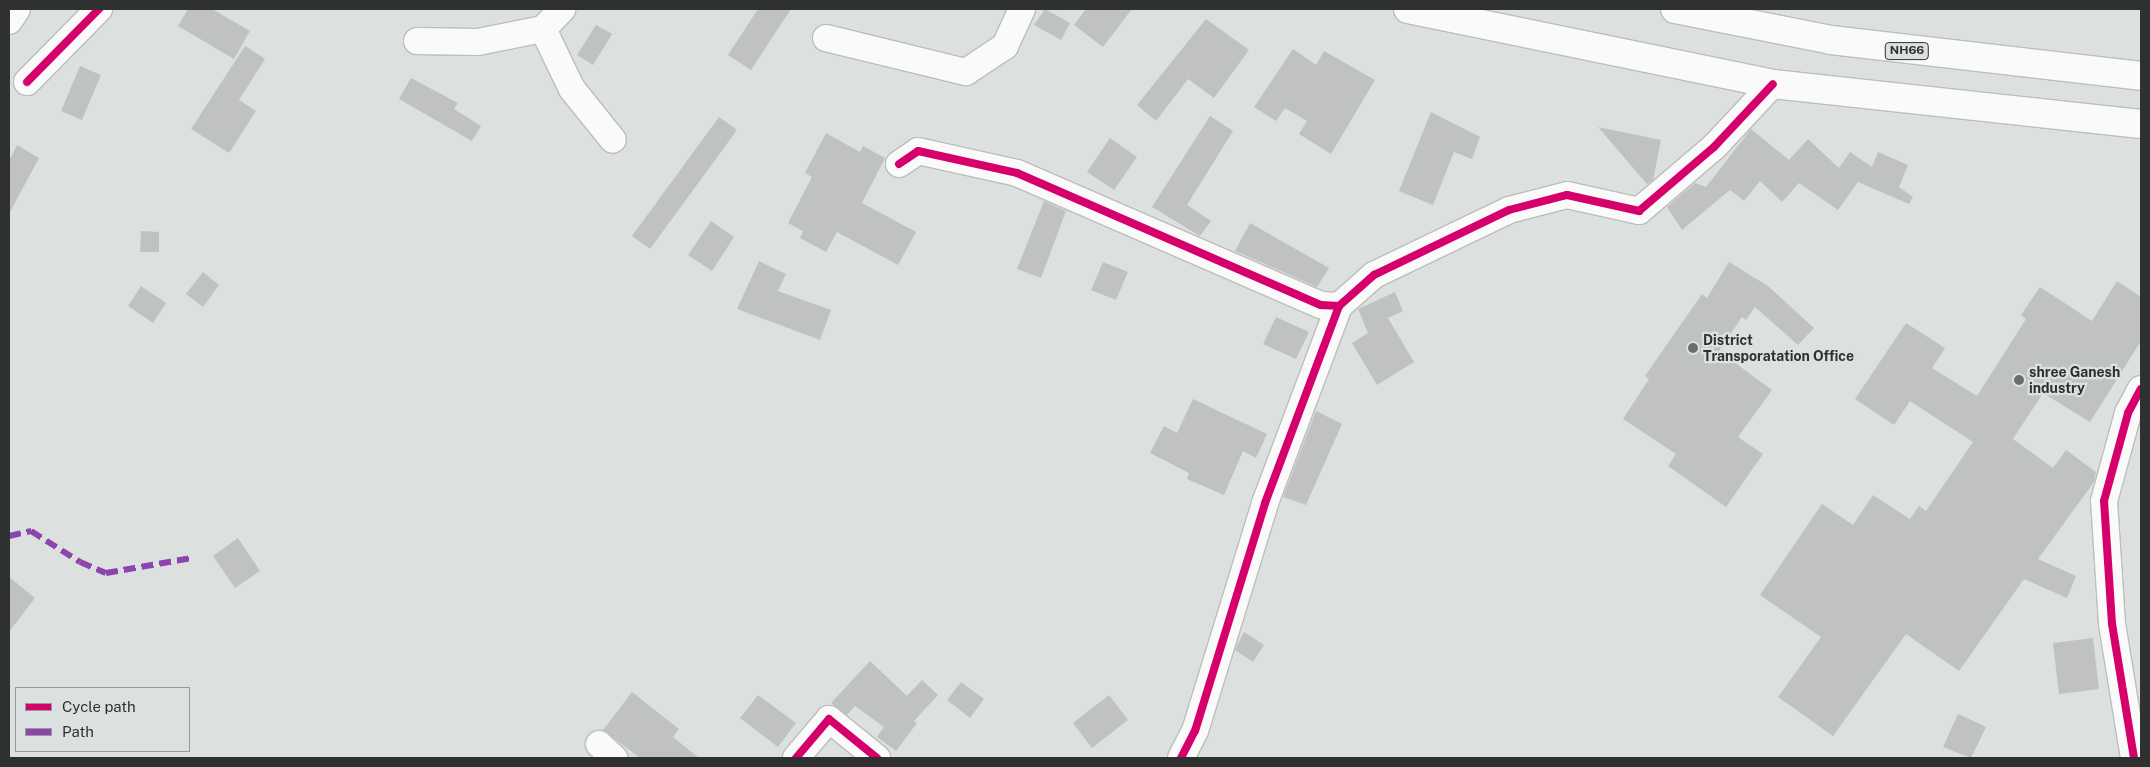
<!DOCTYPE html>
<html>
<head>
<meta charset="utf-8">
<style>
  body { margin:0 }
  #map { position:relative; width:2150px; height:767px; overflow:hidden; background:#dce0df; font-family:"Public Sans",sans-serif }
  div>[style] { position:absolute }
  .building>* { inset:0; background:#bfc2c1 }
  .roads { filter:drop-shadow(1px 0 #bbbebd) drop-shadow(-1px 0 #bbbebd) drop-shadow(0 1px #bbbebd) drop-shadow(0 -1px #bbbebd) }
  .minor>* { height:26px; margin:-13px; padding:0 13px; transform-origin:13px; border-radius:13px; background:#fafafa }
  .highway>* { height:28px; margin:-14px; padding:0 14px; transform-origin:14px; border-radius:14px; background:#fafafa }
  .quiet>* { height:6px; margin-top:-3px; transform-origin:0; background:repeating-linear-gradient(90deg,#8e44ad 0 12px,transparent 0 18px) }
  .cycleway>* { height:8px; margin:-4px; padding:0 4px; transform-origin:4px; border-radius:4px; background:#d6006c }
  .dots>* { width:14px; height:14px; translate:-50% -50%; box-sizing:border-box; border:2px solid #dbe1e0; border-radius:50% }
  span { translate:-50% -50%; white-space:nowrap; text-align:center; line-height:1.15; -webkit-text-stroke:4.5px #dbe1e0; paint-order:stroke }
  .shield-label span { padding:1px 4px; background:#dbe1e0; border:1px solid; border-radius:4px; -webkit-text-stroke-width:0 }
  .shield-label { font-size:12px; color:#2e3130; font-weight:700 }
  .poi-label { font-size:14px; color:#2e3130; font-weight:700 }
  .left { translate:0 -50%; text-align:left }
  .frame { position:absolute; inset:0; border:10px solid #2e3130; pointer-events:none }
  .legend { position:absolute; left:15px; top:687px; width:175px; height:65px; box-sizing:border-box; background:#dbe1e0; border:1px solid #969b9a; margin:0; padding:6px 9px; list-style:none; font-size:15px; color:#2e3130 }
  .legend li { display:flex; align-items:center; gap:10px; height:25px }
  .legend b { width:25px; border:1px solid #969b9a }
</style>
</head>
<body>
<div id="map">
  <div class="building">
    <i style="clip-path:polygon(188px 9px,212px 9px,250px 31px,234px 59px,178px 26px)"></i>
    <i style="clip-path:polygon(758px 9px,791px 9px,751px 70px,728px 55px)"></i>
    <i style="clip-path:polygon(1045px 9px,1070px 23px,1061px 40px,1034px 25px)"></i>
    <i style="clip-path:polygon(1086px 9px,1132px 9px,1103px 47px,1074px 25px)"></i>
    <i style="clip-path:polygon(1206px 19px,1249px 50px,1214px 98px,1188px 79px,1156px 121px,1137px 105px)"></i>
    <i style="clip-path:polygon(596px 25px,612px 34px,593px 65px,577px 55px)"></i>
    <i style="clip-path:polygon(245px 46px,265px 59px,239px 100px,256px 111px,229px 153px,191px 129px)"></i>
    <i style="clip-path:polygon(1293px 49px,1316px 65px,1324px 51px,1375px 80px,1331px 154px,1299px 134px,1307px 121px,1285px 108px,1276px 121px,1254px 107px)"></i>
    <i style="clip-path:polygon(80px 66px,101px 75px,82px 120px,61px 111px)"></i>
    <i style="clip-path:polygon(411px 78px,458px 103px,454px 109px,481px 126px,472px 141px,399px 99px)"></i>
    <i style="clip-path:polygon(1431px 112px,1480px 137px,1472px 159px,1454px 152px,1433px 205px,1399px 191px)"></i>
    <i style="clip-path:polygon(1210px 116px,1233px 131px,1187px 205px,1211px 221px,1200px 236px,1152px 207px)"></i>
    <i style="clip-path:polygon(719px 117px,737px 130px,650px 249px,632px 236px)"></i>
    <i style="clip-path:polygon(1598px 127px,1661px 140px,1653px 180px,1647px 184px)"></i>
    <i style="clip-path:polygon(1751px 129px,1789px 160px,1808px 139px,1839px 168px,1850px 152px,1872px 167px,1878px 152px,1908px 165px,1899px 187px,1913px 197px,1909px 204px,1858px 182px,1838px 210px,1799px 183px,1782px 202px,1760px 181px,1744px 201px,1730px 190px,1682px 230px,1667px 207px,1695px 183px,1706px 187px)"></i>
    <i style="clip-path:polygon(826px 133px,860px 152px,863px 146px,885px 158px,862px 203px,916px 232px,898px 265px,837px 232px,826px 252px,800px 238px,803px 231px,788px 223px,812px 177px,805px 173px)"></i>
    <i style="clip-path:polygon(1110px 138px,1137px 157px,1114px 190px,1087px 172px)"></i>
    <i style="clip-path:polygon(17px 145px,39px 158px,9px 214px,9px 161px)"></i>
    <i style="clip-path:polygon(1044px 201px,1066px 211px,1041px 278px,1017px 269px)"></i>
    <i style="clip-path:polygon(711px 221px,734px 237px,712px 271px,688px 255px)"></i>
    <i style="clip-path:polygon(1250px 223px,1329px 268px,1317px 287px,1235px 251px)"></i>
    <i style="clip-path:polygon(141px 231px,159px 232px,159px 252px,140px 252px)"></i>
    <i style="clip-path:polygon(759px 261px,786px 274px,778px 291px,831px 310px,820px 340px,737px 309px)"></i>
    <i style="clip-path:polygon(1103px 262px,1128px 272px,1116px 300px,1091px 290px)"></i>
    <i style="clip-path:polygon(1729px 262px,1768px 286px,1814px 328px,1798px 345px,1755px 307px,1746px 320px,1742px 317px,1719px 351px,1772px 390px,1738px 437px,1763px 454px,1726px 507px,1668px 466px,1676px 454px,1623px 419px,1649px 379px,1645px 376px,1702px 294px,1707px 298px)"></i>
    <i style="clip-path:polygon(203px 272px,219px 285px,203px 307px,186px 294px)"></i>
    <i style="clip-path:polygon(2117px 281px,2141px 297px,2141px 341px,2090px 422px,2043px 393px,2013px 439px,2053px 468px,2066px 450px,2096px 472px,2094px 482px,2038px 559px,2076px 576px,2067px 598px,2024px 579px,1959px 671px,1906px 634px,1833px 736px,1778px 697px,1821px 637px,1760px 595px,1822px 504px,1853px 525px,1873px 495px,1910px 519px,1919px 506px,1926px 511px,1973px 442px,1910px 401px,1894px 425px,1855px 399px,1906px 323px,1945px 348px,1932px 368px,1977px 396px,2026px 319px,2021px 315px,2040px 287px,2092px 321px)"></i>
    <i style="clip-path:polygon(141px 286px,166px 303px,153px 323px,128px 306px)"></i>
    <i style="clip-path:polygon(1395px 292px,1403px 311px,1388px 318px,1414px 362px,1377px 385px,1352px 343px,1368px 333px,1358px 309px)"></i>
    <i style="clip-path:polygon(1276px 317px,1309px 332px,1296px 359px,1263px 344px)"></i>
    <i style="clip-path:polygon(1193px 399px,1267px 434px,1256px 458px,1243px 451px,1224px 495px,1187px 479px,1189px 473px,1150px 453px,1164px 426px,1177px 433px)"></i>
    <i style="clip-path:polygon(1316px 411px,1342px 424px,1306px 505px,1283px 497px)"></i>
    <i style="clip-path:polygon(238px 538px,260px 571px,235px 588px,213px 556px)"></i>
    <i style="clip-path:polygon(9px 577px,35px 598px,9px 632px)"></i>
    <i style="clip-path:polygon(1244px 632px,1264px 645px,1253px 662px,1235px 650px)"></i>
    <i style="clip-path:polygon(2093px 638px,2099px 689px,2059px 694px,2053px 643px)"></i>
    <i style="clip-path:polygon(870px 661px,907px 696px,922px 680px,938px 695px,914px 721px,917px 723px,896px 751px,877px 737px,884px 727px,855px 706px,847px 715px,831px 703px)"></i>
    <i style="clip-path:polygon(961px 682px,984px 699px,970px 718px,947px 700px)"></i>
    <i style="clip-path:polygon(632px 692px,679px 729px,673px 737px,699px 758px,640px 758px,603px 730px)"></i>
    <i style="clip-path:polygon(758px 695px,796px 723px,778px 747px,740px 718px)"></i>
    <i style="clip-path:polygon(1109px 695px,1128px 720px,1092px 748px,1073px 723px)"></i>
    <i style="clip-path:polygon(1958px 714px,1986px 727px,1971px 758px,1943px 747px)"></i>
  </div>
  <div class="roads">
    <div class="minor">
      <i style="left:9px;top:21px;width:14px;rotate:-56deg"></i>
      <i style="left:543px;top:29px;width:67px;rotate:64.2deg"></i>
      <i style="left:572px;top:89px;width:65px;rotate:51.2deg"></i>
      <i style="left:826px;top:38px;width:144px;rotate:13.7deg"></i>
      <i style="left:966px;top:72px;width:47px;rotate:-33.7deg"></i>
      <i style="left:1005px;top:46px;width:41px;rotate:-65.3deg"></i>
      <i style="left:417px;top:41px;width:61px;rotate:0.9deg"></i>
      <i style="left:478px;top:42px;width:66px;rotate:-11.3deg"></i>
      <i style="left:543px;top:29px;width:28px;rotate:-46deg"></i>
      <i style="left:27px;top:82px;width:103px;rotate:-45.4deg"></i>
      <i style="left:899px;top:164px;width:23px;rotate:-34deg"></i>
      <i style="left:918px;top:151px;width:101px;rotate:12.5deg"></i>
      <i style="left:1017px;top:173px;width:331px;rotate:23.5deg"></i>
      <i style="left:1321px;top:305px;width:18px;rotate:3deg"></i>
      <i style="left:599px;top:744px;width:21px;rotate:43deg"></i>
      <i style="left:796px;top:758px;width:51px;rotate:-49.8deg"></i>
      <i style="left:829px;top:719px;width:62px;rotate:39.1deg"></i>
      <i style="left:1181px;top:758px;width:30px;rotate:-63deg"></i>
      <i style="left:1195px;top:731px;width:239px;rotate:-72.9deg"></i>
      <i style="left:1265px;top:503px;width:210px;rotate:-69.4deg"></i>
      <i style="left:1339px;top:306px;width:47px;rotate:-41.5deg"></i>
      <i style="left:1374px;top:275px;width:150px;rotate:-25.7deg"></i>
      <i style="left:1509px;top:210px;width:60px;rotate:-14.5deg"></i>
      <i style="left:1567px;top:195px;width:74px;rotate:12.5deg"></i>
      <i style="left:1639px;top:211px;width:99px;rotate:-40.5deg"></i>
      <i style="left:1714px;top:147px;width:86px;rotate:-46.9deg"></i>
      <i style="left:2134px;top:758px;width:136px;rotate:-99.3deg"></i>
      <i style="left:2112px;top:624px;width:123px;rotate:-93.7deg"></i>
      <i style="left:2104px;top:501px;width:91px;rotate:-74.7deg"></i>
      <i style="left:2128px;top:413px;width:27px;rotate:-62deg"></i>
    </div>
    <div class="highway">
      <i style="left:1408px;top:9px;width:373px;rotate:11.6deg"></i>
      <i style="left:1773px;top:84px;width:370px;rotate:6.2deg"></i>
      <i style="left:1675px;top:9px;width:159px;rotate:11.2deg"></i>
      <i style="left:1831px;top:40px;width:312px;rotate:6.6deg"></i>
    </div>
  </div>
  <div class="quiet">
    <i style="left:9px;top:536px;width:23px;rotate:-13deg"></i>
    <i style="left:31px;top:531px;width:58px;rotate:32.3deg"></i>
    <i style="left:80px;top:562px;width:28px;rotate:23deg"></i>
    <i style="left:106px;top:573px;width:87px;rotate:-9.9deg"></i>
  </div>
  <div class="cycleway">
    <i style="left:27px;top:82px;width:103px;rotate:-45.4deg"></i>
    <i style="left:899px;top:164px;width:23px;rotate:-34deg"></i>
    <i style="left:918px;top:151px;width:101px;rotate:12.5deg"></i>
    <i style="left:1017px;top:173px;width:331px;rotate:23.5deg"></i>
    <i style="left:1321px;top:305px;width:18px;rotate:3deg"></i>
    <i style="left:796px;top:758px;width:51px;rotate:-49.8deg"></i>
    <i style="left:829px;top:719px;width:62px;rotate:39.1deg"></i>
    <i style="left:1181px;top:758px;width:30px;rotate:-63deg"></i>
    <i style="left:1195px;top:731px;width:239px;rotate:-72.9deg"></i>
    <i style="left:1265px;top:503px;width:210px;rotate:-69.4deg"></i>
    <i style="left:1339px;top:306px;width:47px;rotate:-41.5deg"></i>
    <i style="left:1374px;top:275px;width:150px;rotate:-25.7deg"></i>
    <i style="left:1509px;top:210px;width:60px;rotate:-14.5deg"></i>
    <i style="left:1567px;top:195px;width:74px;rotate:12.5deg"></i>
    <i style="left:1639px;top:211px;width:99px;rotate:-40.5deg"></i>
    <i style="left:1714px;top:147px;width:86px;rotate:-46.9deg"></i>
    <i style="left:2134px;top:758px;width:136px;rotate:-99.3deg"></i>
    <i style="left:2112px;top:624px;width:123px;rotate:-93.7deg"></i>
    <i style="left:2104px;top:501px;width:91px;rotate:-74.7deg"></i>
    <i style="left:2128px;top:413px;width:27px;rotate:-62deg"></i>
  </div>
  <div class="dots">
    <i style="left:1693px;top:348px;background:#6b6e6d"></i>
    <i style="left:2019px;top:380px;background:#6b6e6d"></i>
  </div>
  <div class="shield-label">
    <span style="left:1907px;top:51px">NH66</span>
  </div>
  <div class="poi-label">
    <span class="left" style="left:1703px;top:348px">District<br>Transporatation Office</span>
    <span class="left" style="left:2029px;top:380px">shree Ganesh<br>industry</span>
  </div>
  <div class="frame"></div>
  <ul class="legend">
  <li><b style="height:6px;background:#d6006c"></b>Cycle path</li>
  <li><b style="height:6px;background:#8e44ad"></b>Path</li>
  </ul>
</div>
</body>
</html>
